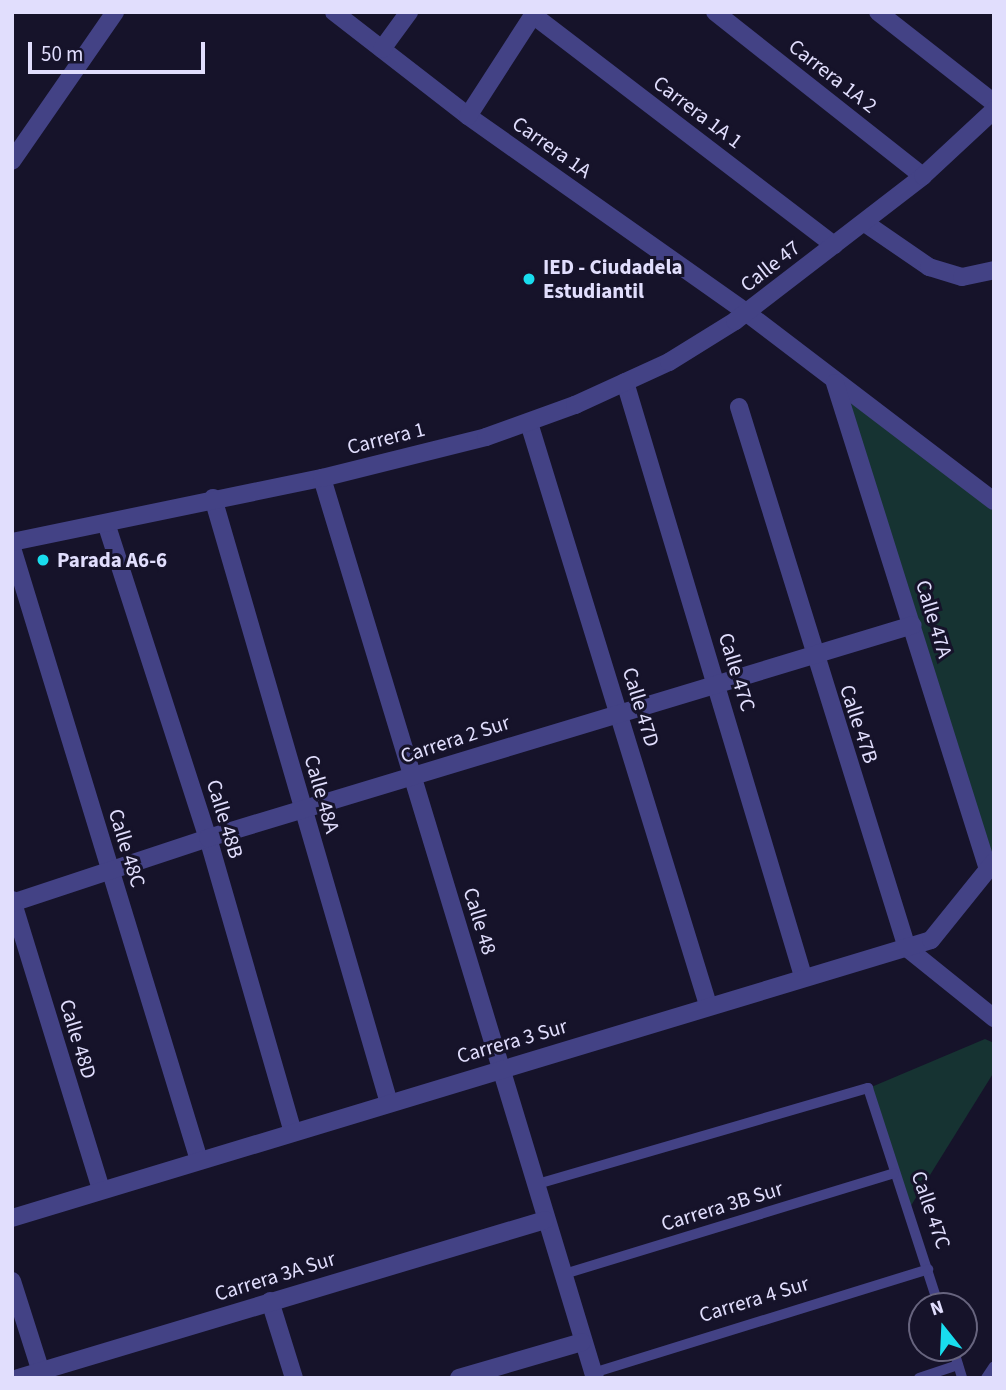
<!DOCTYPE html>
<html>
<head>
<meta charset="utf-8">
<style>
  body { margin:0 }
  #map { position:relative; width:1006px; height:1390px; overflow:hidden; background:#16132a; font-family:"Source Sans 3",sans-serif }
  div>[style] { position:absolute }
  .green>* { inset:0; background:#163332 }
  .service>* { height:10px; margin:-5px; padding:0 5px; transform-origin:5px; border-radius:5px; background:#434285 }
  .minor>* { height:18px; margin:-9px; padding:0 9px; transform-origin:9px; border-radius:9px; background:#434285 }
  .tertiary>* { height:18px; margin:-9px; padding:0 9px; transform-origin:9px; border-radius:9px; background:#434285 }
  .dots>* { width:19px; height:19px; translate:-50% -50%; box-sizing:border-box; border:4px solid #16132a; border-radius:50% }
  span { translate:-50% -50%; white-space:nowrap; text-align:center; line-height:1.15; -webkit-text-stroke:6px #16132a; paint-order:stroke }
  .street-label { font-size:21px; color:#e1defd }
  .poi-label { font-size:21px; color:#e1defd; font-weight:700 }
  .left { translate:0 -50%; text-align:left }
  .frame { position:absolute; inset:0; border:14px solid #e1defd; pointer-events:none }
  .north { position:absolute; left:908px; top:1292px; width:70px; height:70px; box-sizing:border-box; background:#16132a; border:2px solid #67647e; border-radius:50%; rotate:342deg; font-size:19px; font-weight:700; line-height:28px; text-align:center; color:#e1defd }
  .north::after { content:''; display:block; margin:auto; width:24px; height:32px; background:#19ddee; clip-path:polygon(50% 0,100% 100%,50% 72%,0 100%) }
  .scale { position:absolute; left:28px; top:42px; width:177px; height:32px; box-sizing:border-box; border:4px solid #e1defd; border-top:0; padding-left:9px; font-size:21px; line-height:24px; white-space:nowrap; color:#e1defd; -webkit-text-stroke:5px #16132a; paint-order:stroke }
</style>
</head>
<body>
<div id="map">
  <div class="green">
    <i style="clip-path:polygon(837px 384px,994px 506px,994px 854px,986px 864px)"></i>
    <i style="clip-path:polygon(985px 1039px,994px 1043px,994px 1072px,907px 1212px,869px 1088px)"></i>
  </div>
  <div class="service">
    <i style="left:534px;top:1185px;width:348px;rotate:-16.2deg"></i>
    <i style="left:868px;top:1088px;width:229px;rotate:72deg"></i>
    <i style="left:561px;top:1275px;width:348px;rotate:-17deg"></i>
    <i style="left:953px;top:1348px;width:31px;rotate:73deg"></i>
    <i style="left:593px;top:1373px;width:351px;rotate:-17.2deg"></i>
    <i style="left:919px;top:1378px;width:41px;rotate:-18.4deg"></i>
    <i style="left:986px;top:1378px;width:14px;rotate:-56deg"></i>
  </div>
  <div class="minor">
    <i style="left:334px;top:12px;width:170px;rotate:37.8deg"></i>
    <i style="left:468px;top:116px;width:342px;rotate:35.2deg"></i>
    <i style="left:747px;top:313px;width:310px;rotate:37.3deg"></i>
    <i style="left:715px;top:12px;width:265px;rotate:38.3deg"></i>
    <i style="left:878px;top:12px;width:147px;rotate:38.1deg"></i>
    <i style="left:533px;top:15px;width:379px;rotate:37.4deg"></i>
    <i style="left:382px;top:49px;width:46px;rotate:-53.9deg"></i>
    <i style="left:468px;top:116px;width:124px;rotate:-57.2deg"></i>
    <i style="left:865px;top:223px;width:78px;rotate:34.5deg"></i>
    <i style="left:929px;top:267px;width:34px;rotate:17deg"></i>
    <i style="left:962px;top:277px;width:33px;rotate:-12deg"></i>
    <i style="left:625px;top:382px;width:620px;rotate:73.32deg"></i>
    <i style="left:835px;top:383px;width:510px;rotate:72.53deg"></i>
    <i style="left:739px;top:407px;width:566px;rotate:72.75deg"></i>
    <i style="left:907px;top:948px;width:112px;rotate:38.8deg"></i>
    <i style="left:529px;top:423px;width:609px;rotate:72.9deg"></i>
    <i style="left:322px;top:478px;width:940px;rotate:73.13deg"></i>
    <i style="left:213px;top:498px;width:630px;rotate:73.78deg"></i>
    <i style="left:106px;top:523px;width:331px;rotate:72.1deg"></i>
    <i style="left:208px;top:838px;width:306px;rotate:73.9deg"></i>
    <i style="left:12px;top:548px;width:640px;rotate:73.01deg"></i>
    <i style="left:12px;top:900px;width:303px;rotate:72.9deg"></i>
    <i style="left:12px;top:903px;width:206px;rotate:-18.3deg"></i>
    <i style="left:208px;top:838px;width:736px;rotate:-16.81deg"></i>
    <i style="left:12px;top:1218px;width:960px;rotate:-16.83deg"></i>
    <i style="left:931px;top:940px;width:100px;rotate:-51.1deg"></i>
    <i style="left:12px;top:1281px;width:102px;rotate:72.3deg"></i>
    <i style="left:270px;top:1301px;width:81px;rotate:72.7deg"></i>
    <i style="left:18px;top:1378px;width:550px;rotate:-16.69deg"></i>
    <i style="left:459px;top:1378px;width:128px;rotate:-16.3deg"></i>
  </div>
  <div class="tertiary">
    <i style="left:12px;top:161px;width:181px;rotate:-55.3deg"></i>
    <i style="left:12px;top:542px;width:317px;rotate:-11.7deg"></i>
    <i style="left:322px;top:478px;width:169px;rotate:-14deg"></i>
    <i style="left:486px;top:437px;width:95px;rotate:-19.8deg"></i>
    <i style="left:575px;top:405px;width:103px;rotate:-24.6deg"></i>
    <i style="left:669px;top:362px;width:78px;rotate:-31.8deg"></i>
    <i style="left:735px;top:321px;width:237px;rotate:-37.6deg"></i>
    <i style="left:923px;top:176px;width:97px;rotate:-42.9deg"></i>
  </div>
  <div class="dots">
    <i style="left:529px;top:279px;background:#19ddee"></i>
    <i style="left:43px;top:560px;background:#19ddee"></i>
  </div>
  <div class="street-label">
    <span style="left:833px;top:76px;rotate:38deg">Carrera 1A 2</span>
    <span style="left:698px;top:112px;rotate:37deg">Carrera 1A 1</span>
    <span style="left:552px;top:147px;rotate:35deg">Carrera 1A</span>
    <span style="left:770px;top:266px;rotate:-38deg">Calle 47</span>
    <span style="left:386px;top:438px;rotate:-14deg">Carrera 1</span>
    <span style="left:934px;top:619px;rotate:73deg">Calle 47A</span>
    <span style="left:737px;top:672px;rotate:73deg">Calle 47C</span>
    <span style="left:641px;top:707px;rotate:73deg">Calle 47D</span>
    <span style="left:859px;top:724px;rotate:72deg">Calle 47B</span>
    <span style="left:455px;top:739px;rotate:-18deg">Carrera 2 Sur</span>
    <span style="left:322px;top:794px;rotate:74deg">Calle 48A</span>
    <span style="left:225px;top:819px;rotate:73deg">Calle 48B</span>
    <span style="left:127px;top:848px;rotate:73deg">Calle 48C</span>
    <span style="left:480px;top:921px;rotate:73deg">Calle 48</span>
    <span style="left:78px;top:1039px;rotate:73deg">Calle 48D</span>
    <span style="left:512px;top:1041px;rotate:-16deg">Carrera 3 Sur</span>
    <span style="left:722px;top:1206px;rotate:-17deg">Carrera 3B Sur</span>
    <span style="left:931px;top:1210px;rotate:71deg">Calle 47C</span>
    <span style="left:275px;top:1276px;rotate:-17deg">Carrera 3A Sur</span>
    <span style="left:754px;top:1299px;rotate:-17deg">Carrera 4 Sur</span>
  </div>
  <div class="poi-label">
    <span class="left" style="left:543px;top:279px">IED - Ciudadela<br>Estudiantil</span>
    <span class="left" style="left:57px;top:560px">Parada A6-6</span>
  </div>
  <div class="frame"></div>
  <div class="north">N</div>
  <div class="scale">50 m</div>
</div>
</body>
</html>
